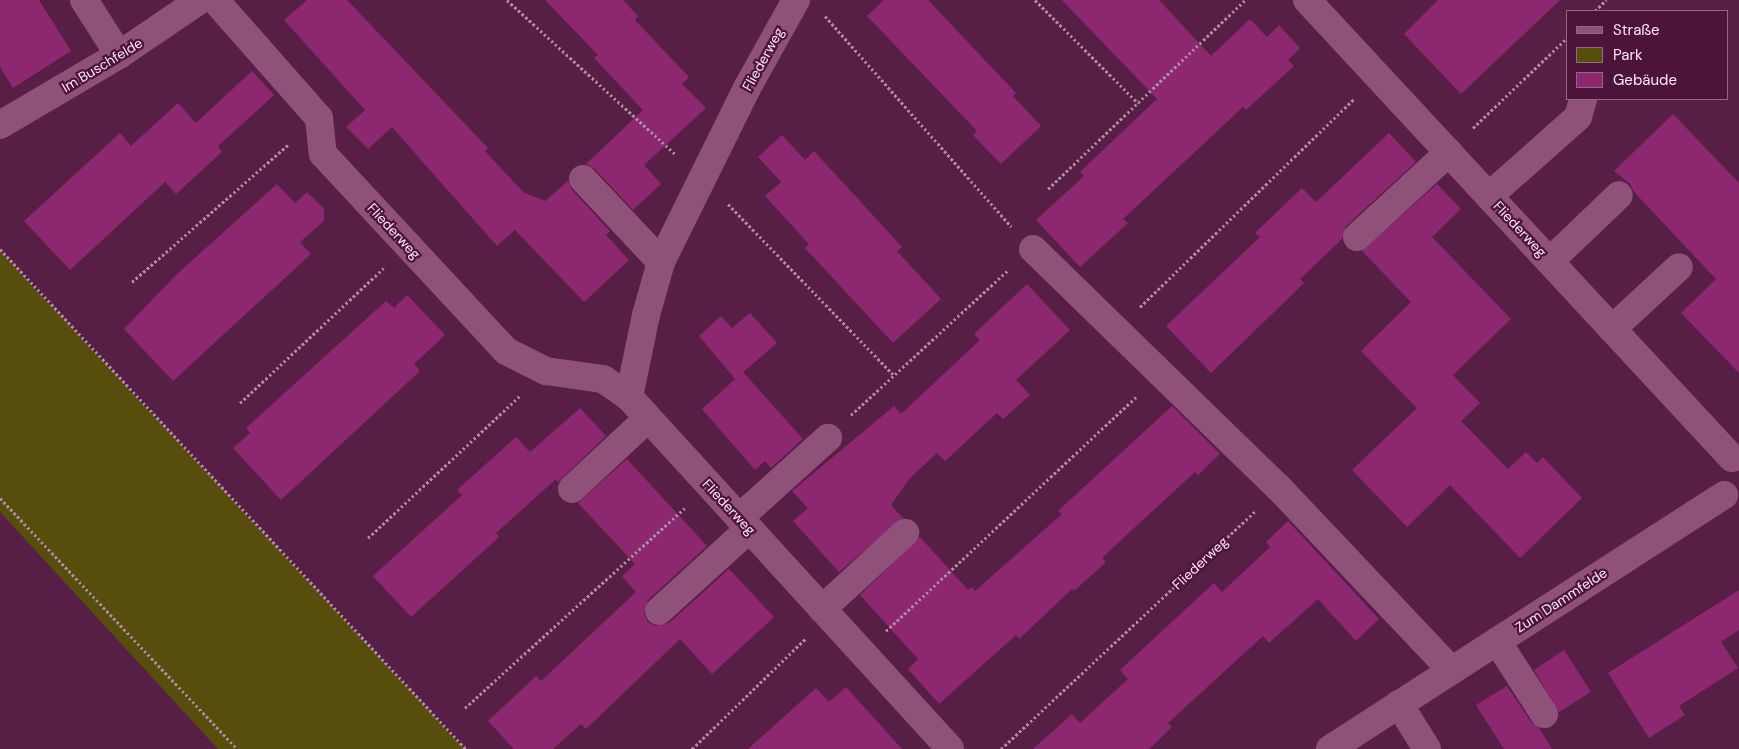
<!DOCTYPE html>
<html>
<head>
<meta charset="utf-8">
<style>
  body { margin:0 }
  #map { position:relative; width:1739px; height:749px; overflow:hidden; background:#571f46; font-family:"DM Sans",sans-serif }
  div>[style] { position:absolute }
  .green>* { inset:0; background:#574e0d }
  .building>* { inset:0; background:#8d2870 }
  .path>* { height:3px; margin-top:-1.5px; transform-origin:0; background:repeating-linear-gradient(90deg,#b08aa3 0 2.5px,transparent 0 5px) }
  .minor>* { height:28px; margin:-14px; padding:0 14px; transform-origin:14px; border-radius:14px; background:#8f517a }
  span { translate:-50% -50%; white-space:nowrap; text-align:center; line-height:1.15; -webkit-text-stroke:4.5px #4c133b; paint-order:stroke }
  .street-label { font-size:14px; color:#fee8f5 }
  .legend { position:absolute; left:1566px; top:10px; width:162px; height:90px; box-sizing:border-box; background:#4c133b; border:1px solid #936885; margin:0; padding:6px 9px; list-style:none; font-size:15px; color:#fee8f5 }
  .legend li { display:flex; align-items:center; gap:10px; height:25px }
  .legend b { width:25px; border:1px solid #936885 }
</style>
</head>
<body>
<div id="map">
  <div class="green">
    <i style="clip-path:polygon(0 251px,465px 749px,218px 749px,0 512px)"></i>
  </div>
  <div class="building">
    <i style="clip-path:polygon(0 0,39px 0,71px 51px,13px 88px,0 67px)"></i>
    <i style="clip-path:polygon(307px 0,347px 0,488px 148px,485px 151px,523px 192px,545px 201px,568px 181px,572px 190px,610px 231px,606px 235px,629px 260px,584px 302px,515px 230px,497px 246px,392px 127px,368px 149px,346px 127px,365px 110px,284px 20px)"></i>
    <i style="clip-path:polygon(545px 0,623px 0,638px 16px,635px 20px,689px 77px,682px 84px,706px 108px,644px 165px,661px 184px,633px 210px,594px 168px,586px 164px,643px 110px,594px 58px,598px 55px)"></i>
    <i style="clip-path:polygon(884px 0,928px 0,1016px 93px,1013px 96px,1041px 126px,1001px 164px,973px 135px,977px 131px,867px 16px)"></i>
    <i style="clip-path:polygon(1062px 0,1159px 0,1211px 56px,1250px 19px,1267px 37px,1279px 25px,1300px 48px,1288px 60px,1294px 66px,1246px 110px,1243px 107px,1123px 219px,1128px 223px,1080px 267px,1036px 220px,1084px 176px,1080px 172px,1157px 99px)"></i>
    <i style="clip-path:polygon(1438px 0,1560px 0,1461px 94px,1404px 34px)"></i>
    <i style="clip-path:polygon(252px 71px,274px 95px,218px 146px,222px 152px,176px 194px,165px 182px,70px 270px,24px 221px,120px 133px,131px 146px,178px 103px,196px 123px)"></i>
    <i style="clip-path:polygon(1673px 114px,1739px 183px,1739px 373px,1681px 313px,1716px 279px,1634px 192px,1630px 184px,1614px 171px)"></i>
    <i style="clip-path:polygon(1389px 133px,1416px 162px,1346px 226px,1342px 239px,1300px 279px,1304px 283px,1211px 373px,1166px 326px,1260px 237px,1255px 233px,1302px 188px,1316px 202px)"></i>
    <i style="clip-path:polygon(782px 135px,805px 160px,814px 151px,902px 247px,897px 251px,941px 299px,893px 343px,805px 248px,809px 244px,765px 196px,781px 182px,758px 157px)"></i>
    <i style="clip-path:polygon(277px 184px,295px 203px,307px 192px,324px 209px,324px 221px,300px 242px,311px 254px,173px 381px,124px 329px,176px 275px)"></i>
    <i style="clip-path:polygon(1437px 184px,1461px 209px,1432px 237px,1511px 319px,1453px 375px,1480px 403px,1461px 421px,1508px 469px,1526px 452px,1537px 463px,1543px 457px,1582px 498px,1520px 558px,1450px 485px,1407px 527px,1352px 470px,1417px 408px,1361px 351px,1411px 302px,1362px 251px)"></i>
    <i style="clip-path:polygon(1027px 284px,1070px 330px,1016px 380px,1030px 395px,1003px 419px,997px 413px,945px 461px,937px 453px,910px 478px,891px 505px,903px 518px,839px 572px,793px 521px,808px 508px,792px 491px,894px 406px,901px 414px,980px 340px,974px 334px)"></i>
    <i style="clip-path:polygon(407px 295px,445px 335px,414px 364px,420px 371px,281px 500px,233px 448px,250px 433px,246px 428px,386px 301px,394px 308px)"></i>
    <i style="clip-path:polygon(750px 313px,777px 343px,735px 379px,699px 336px,721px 316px,732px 328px)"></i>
    <i style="clip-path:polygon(743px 372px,803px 439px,771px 468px,765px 461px,755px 470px,702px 409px)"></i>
    <i style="clip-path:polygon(1172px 406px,1220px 454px,1198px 475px,1195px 472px,1133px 529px,1102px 558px,1106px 562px,1074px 591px,1072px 589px,1019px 639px,1016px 635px,939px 704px,908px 669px,918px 659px,860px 595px,920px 537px,968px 590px,972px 587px,975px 591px,1062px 514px,1058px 511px)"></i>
    <i style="clip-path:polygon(580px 408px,606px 436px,558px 482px,556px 479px,496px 533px,499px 537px,411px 617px,373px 576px,462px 495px,457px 490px,516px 437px,530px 452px)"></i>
    <i style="clip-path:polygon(627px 459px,707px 546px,648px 600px,644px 614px,648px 622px,655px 626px,669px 623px,729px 569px,774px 617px,712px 674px,680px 639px,586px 729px,581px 724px,553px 749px,514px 749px,488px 721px,536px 676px,541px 681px,636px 592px,622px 576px,635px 564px,578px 503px)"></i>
    <i style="clip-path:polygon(1288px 521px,1379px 619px,1356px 641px,1318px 599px,1269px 643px,1263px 636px,1168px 723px,1172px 727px,1149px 749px,1033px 749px,1072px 714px,1080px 723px,1128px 679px,1120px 670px,1214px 583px,1222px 592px,1270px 547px,1266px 542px)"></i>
    <i style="clip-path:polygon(1739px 590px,1739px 630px,1721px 642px,1738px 668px,1679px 706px,1685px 715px,1649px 738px,1608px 673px)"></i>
    <i style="clip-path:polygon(1564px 650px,1591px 692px,1559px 712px,1534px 670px)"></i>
    <i style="clip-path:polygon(1507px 686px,1531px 722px,1539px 728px,1552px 749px,1504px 749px,1476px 705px)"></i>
    <i style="clip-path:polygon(846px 687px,902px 749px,748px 749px,816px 688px,829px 702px)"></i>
  </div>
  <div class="path">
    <i style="left:507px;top:0;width:229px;rotate:42.5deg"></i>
    <i style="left:1035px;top:0;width:146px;rotate:45deg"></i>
    <i style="left:1595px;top:11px;width:16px;rotate:-45deg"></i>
    <i style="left:825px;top:16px;width:281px;rotate:48.5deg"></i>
    <i style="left:1473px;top:128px;width:132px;rotate:-43.8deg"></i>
    <i style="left:1048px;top:189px;width:273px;rotate:-43.8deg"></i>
    <i style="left:728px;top:204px;width:237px;rotate:45.9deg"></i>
    <i style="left:0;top:249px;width:683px;rotate:47.02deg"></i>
    <i style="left:132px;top:282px;width:208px;rotate:-41.3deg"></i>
    <i style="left:1140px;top:307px;width:298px;rotate:-44.2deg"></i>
    <i style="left:240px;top:403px;width:197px;rotate:-43.2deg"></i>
    <i style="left:851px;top:415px;width:214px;rotate:-42.7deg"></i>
    <i style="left:0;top:498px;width:345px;rotate:46.6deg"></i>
    <i style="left:368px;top:538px;width:209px;rotate:-43.1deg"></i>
    <i style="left:886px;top:631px;width:344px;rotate:-43.1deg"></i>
    <i style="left:465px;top:708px;width:297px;rotate:-42.3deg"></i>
    <i style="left:692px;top:749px;width:158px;rotate:-44.2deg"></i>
    <i style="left:1001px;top:749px;width:348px;rotate:-43.1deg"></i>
  </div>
  <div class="minor">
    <i style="left:84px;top:0;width:65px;rotate:57.5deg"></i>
    <i style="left:215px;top:0;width:157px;rotate:48.6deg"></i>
    <i style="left:319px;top:118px;width:36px;rotate:84deg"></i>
    <i style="left:323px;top:154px;width:269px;rotate:47.1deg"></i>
    <i style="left:506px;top:351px;width:45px;rotate:26.6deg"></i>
    <i style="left:546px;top:371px;width:58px;rotate:8deg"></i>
    <i style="left:603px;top:379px;width:32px;rotate:35deg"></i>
    <i style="left:629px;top:397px;width:476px;rotate:47.6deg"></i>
    <i style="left:1307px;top:0;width:625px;rotate:47.14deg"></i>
    <i style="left:0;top:125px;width:138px;rotate:-30.5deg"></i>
    <i style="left:119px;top:55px;width:98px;rotate:-34.2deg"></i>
    <i style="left:583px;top:179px;width:114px;rotate:46.8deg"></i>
    <i style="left:1489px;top:196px;width:119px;rotate:-41.6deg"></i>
    <i style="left:1578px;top:117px;width:19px;rotate:-74deg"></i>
    <i style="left:1357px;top:237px;width:125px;rotate:-42.7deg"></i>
    <i style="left:1033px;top:249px;width:343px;rotate:44.2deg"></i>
    <i style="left:1279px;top:488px;width:250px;rotate:46.6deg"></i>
    <i style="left:1550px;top:261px;width:95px;rotate:-43.7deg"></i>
    <i style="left:1612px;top:329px;width:91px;rotate:-42.8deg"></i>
    <i style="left:629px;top:397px;width:84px;rotate:-78.3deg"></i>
    <i style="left:646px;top:315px;width:55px;rotate:-74.2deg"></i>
    <i style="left:661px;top:262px;width:194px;rotate:-63.7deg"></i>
    <i style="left:747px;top:88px;width:101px;rotate:-60.9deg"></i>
    <i style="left:572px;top:489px;width:103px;rotate:-43deg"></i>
    <i style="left:739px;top:518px;width:120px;rotate:-42deg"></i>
    <i style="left:822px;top:609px;width:113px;rotate:-42.5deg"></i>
    <i style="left:659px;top:611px;width:122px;rotate:-42.3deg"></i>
    <i style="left:1497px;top:641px;width:87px;rotate:57.2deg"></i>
    <i style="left:1399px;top:704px;width:53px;rotate:58.1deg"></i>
    <i style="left:1330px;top:749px;width:469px;rotate:-32.8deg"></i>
  </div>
  <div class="street-label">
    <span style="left:763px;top:59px;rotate:-61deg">Fliederweg</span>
    <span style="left:102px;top:65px;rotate:-31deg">Im Buschfelde</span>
    <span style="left:1520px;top:229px;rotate:47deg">Fliederweg</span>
    <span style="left:394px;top:231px;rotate:47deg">Fliederweg</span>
    <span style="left:729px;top:507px;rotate:47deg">Fliederweg</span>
    <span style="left:1200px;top:563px;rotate:-43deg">Fliederweg</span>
    <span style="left:1561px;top:600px;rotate:-33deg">Zum Dammfelde</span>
  </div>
  <ul class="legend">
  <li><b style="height:6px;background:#8f517a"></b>Straße</li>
  <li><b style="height:14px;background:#574e0d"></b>Park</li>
  <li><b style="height:14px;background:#8d2870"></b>Gebäude</li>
  </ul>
</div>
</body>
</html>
